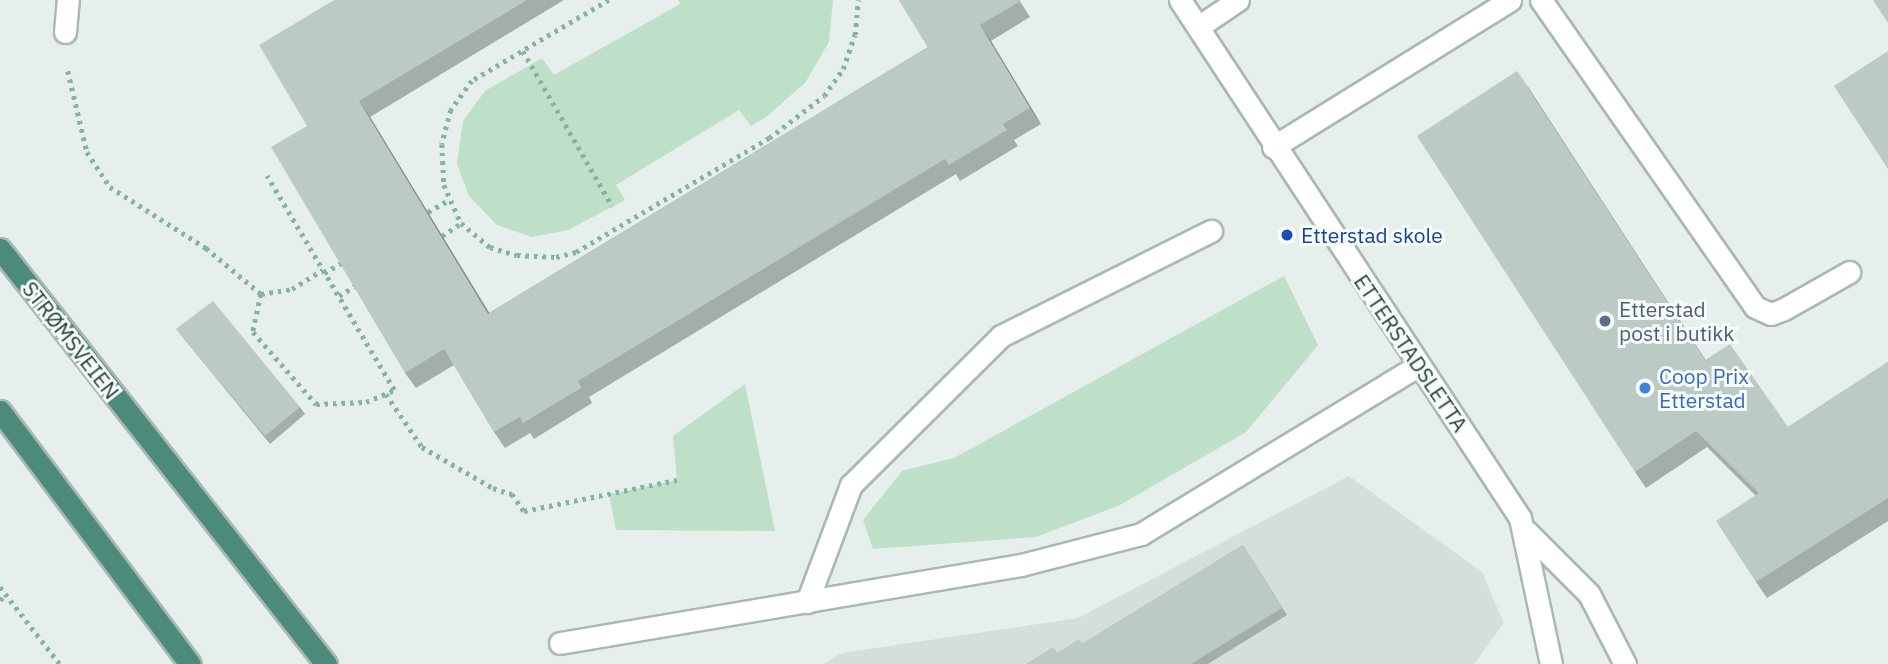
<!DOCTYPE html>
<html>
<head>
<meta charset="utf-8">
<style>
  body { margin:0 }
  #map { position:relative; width:1888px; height:664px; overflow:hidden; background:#e6efeb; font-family:"IBM Plex Sans",sans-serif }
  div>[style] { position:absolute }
  .built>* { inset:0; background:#d4dfda }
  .green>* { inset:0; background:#bfe0c8 }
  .path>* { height:4.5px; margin-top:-2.25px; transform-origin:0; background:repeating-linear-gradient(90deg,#86b3a5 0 3.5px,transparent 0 8.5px) }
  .roads { filter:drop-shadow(2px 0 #a8b8b2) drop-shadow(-2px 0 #a8b8b2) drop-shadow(0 2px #a8b8b2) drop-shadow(0 -2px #a8b8b2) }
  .service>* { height:21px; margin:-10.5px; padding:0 10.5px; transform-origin:10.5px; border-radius:10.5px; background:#fff }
  .minor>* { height:21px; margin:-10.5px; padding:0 10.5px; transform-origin:10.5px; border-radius:10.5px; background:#fff }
  .trunk>* { height:21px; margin:-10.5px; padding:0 10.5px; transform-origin:10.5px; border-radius:10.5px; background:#4c8a7c }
  .wall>* { inset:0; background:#a1aea9 }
  .shaded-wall>* { inset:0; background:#838d89 }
  .building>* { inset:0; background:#bbcac4 }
  .dots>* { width:19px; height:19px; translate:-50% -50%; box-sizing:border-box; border:4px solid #f7fbf9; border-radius:50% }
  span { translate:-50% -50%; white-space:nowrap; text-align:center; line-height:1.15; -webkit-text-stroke:6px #f7fbf9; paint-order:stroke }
  .transit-label { font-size:21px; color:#164399 }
  .left { translate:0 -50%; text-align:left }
  .service-label { font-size:21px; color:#4e5e75 }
  .street-label { font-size:21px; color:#24423a }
  .shop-label { font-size:21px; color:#366cbe }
</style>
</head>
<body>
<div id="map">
  <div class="built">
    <i style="clip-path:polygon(1349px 476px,1482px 572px,1504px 623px,1474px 664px,823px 664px,842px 653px,1078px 618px)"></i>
  </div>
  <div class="green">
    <i style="clip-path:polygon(678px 0,833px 0,829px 42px,805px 83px,766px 117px,751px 126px,739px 110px,616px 185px,625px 200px,568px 230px,532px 237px,497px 225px,469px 196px,457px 164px,463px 121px,485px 91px,542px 58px,554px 75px,680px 4px)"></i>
    <i style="clip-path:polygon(1284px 276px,1318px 345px,1246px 432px,1120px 505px,1036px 537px,873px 549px,863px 520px,902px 471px,954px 458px)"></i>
    <i style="clip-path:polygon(745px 384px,775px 531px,616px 530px,609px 494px,677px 480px,673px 436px)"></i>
  </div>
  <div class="path">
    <i style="left:609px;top:0;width:159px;rotate:149.4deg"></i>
    <i style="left:472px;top:81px;width:36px;rotate:126deg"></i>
    <i style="left:451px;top:110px;width:35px;rotate:105deg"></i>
    <i style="left:442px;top:144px;width:41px;rotate:87.2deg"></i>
    <i style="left:444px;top:185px;width:42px;rotate:65.9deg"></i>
    <i style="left:461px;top:223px;width:38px;rotate:40deg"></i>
    <i style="left:490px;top:247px;width:28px;rotate:17deg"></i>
    <i style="left:517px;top:255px;width:39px;rotate:3deg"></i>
    <i style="left:556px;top:257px;width:21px;rotate:-14deg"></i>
    <i style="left:576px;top:252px;width:224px;rotate:-30.6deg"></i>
    <i style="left:769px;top:138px;width:69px;rotate:-37.4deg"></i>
    <i style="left:824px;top:96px;width:33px;rotate:-55deg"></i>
    <i style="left:843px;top:69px;width:36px;rotate:-71deg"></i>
    <i style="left:855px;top:35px;width:35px;rotate:-85deg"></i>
    <i style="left:523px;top:51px;width:179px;rotate:60.1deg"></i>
    <i style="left:68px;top:71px;width:83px;rotate:76.8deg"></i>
    <i style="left:87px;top:152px;width:42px;rotate:56.7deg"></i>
    <i style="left:110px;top:187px;width:114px;rotate:32.4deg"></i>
    <i style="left:206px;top:248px;width:72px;rotate:39.9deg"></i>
    <i style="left:261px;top:294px;width:31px;rotate:-9deg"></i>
    <i style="left:292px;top:289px;width:36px;rotate:-32deg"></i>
    <i style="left:428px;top:212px;width:24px;rotate:-30deg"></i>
    <i style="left:442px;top:236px;width:23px;rotate:-34deg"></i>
    <i style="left:324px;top:273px;width:20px;rotate:-30deg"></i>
    <i style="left:261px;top:294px;width:39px;rotate:102deg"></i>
    <i style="left:253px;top:332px;width:96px;rotate:48.8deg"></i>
    <i style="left:316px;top:404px;width:50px;rotate:-2.3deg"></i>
    <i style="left:366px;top:402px;width:30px;rotate:-23deg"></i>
    <i style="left:394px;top:390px;width:249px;rotate:-120.7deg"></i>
    <i style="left:339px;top:296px;width:19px;rotate:-32deg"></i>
    <i style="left:386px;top:394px;width:64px;rotate:55.8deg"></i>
    <i style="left:422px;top:447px;width:82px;rotate:30deg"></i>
    <i style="left:493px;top:488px;width:20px;rotate:18deg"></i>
    <i style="left:512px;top:494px;width:21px;rotate:55deg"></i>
    <i style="left:524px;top:511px;width:156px;rotate:-11.5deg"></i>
    <i style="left:0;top:587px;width:98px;rotate:52.1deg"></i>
    <i style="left:0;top:600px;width:8px;rotate:-40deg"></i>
  </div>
  <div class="roads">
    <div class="service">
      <i style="left:1541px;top:0;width:374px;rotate:55.1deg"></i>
      <i style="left:1755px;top:307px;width:17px;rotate:24deg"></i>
      <i style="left:1771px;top:314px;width:14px;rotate:-21deg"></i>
      <i style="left:1784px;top:309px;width:75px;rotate:-29.6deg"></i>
      <i style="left:1198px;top:27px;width:48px;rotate:-34deg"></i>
      <i style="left:65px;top:32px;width:32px;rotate:-85deg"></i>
      <i style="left:1273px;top:147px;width:279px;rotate:-31.8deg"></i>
      <i style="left:807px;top:602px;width:125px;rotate:-69.4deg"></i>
      <i style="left:851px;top:485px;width:211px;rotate:-44.8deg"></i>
      <i style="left:1001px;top:336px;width:235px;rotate:-26.6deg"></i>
      <i style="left:560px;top:643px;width:468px;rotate:-9.6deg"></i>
      <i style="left:1021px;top:565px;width:124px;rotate:-14.5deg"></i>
      <i style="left:1141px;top:534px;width:325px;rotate:-31.3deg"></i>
    </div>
    <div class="minor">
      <i style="left:1180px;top:0;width:620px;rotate:56.72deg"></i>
      <i style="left:1520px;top:518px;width:149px;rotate:78deg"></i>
      <i style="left:1526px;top:531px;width:89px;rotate:45deg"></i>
      <i style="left:1589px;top:594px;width:79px;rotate:62.8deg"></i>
    </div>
    <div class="trunk">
      <i style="left:0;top:249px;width:528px;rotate:51.85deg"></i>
      <i style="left:0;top:411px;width:316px;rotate:53.1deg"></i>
    </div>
  </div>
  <div class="wall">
    <i style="clip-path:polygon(334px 0,564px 0,370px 117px,489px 313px,928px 47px,899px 0,1019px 0,1030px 17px,991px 41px,1041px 124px,1014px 140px,1018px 146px,960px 181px,956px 174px,589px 397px,592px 403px,534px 439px,530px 433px,505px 448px,494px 432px,454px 365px,416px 388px,405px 373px)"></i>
    <i style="clip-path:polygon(1528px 87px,1705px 360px,1788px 427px,1888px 362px,1888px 521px,1767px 598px,1756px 582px,1755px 495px,1707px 447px,1646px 488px,1635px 472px)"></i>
    <i style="clip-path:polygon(176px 329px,300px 407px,305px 414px,270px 444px)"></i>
    <i style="clip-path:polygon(1243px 545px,1287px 615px,1208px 664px,1026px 664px,1082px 644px)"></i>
  </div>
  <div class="shaded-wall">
    <i style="clip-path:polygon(980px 25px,991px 41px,1041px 124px,1030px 108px)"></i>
    <i style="clip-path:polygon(1517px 71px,1528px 87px,1716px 376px,1705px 360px)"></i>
    <i style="clip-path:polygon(359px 101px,370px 117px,499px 329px,488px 314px)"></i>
  </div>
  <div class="building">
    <i style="clip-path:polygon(334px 0,527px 0,359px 101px,488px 314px,928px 47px,899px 0,1018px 0,1019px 2px,980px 25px,1030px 108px,1003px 124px,1007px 130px,949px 165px,945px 159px,578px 381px,581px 388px,523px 423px,520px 417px,494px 432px,444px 349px,405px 373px,271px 147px,307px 126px,259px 45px)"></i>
    <i style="clip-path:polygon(1873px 0,1888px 0,1888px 23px)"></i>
    <i style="clip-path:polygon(1888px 51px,1888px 169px,1834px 86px)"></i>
    <i style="clip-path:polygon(1517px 71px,1705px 360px,1730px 344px,1788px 427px,1888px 362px,1888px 498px,1756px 582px,1716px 521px,1759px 493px,1696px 431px,1635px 472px,1417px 136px)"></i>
    <i style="clip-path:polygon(213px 301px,300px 407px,265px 436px,176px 329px)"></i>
    <i style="clip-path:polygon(1243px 545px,1282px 608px,1191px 664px,1026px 664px,1053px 647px,1057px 653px,1079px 639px,1082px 644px)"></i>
  </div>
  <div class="dots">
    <i style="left:1287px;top:235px;background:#1a4fb4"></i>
    <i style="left:1605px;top:321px;background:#5c6f8a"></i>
    <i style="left:1645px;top:388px;background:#3f7fe0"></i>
  </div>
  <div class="transit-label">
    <span class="left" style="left:1301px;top:235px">Etterstad skole</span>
  </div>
  <div class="service-label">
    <span class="left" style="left:1619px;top:321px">Etterstad<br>post i butikk</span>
  </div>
  <div class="street-label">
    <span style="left:71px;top:340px;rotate:52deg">STRØMSVEIEN</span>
    <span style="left:1411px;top:353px;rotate:56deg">ETTERSTADSLETTA</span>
  </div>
  <div class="shop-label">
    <span class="left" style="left:1659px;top:388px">Coop Prix<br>Etterstad</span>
  </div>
</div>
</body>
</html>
